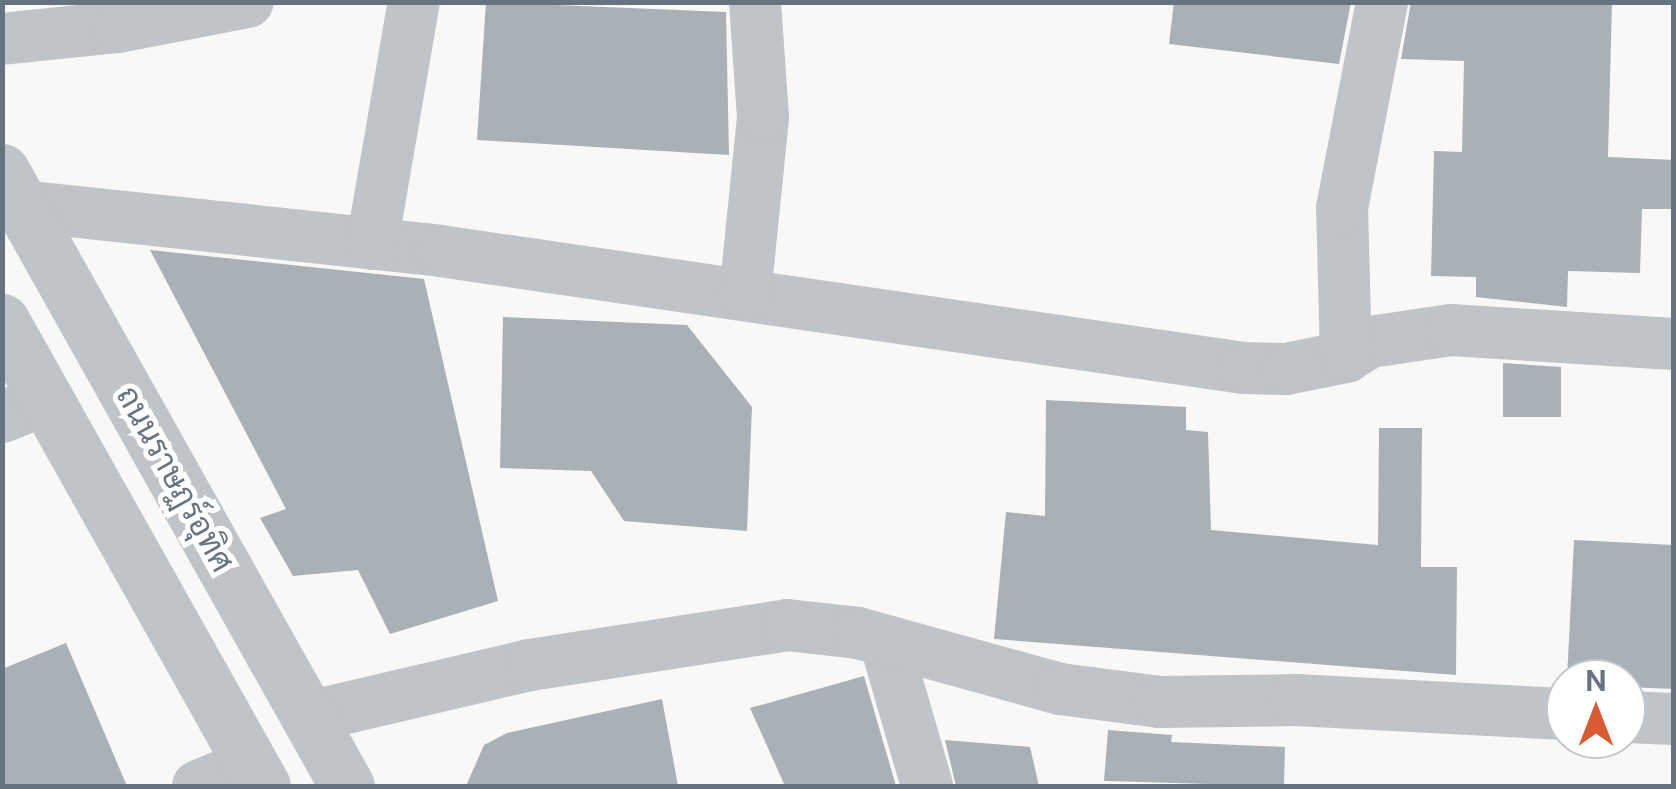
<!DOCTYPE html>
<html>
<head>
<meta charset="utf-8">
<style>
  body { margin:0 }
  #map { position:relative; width:1676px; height:789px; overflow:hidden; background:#f8f8f6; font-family:"Public Sans",Sarabun,sans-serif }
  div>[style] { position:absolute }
  .building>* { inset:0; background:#a9b1b7 }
  .minor>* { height:52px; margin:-26px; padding:0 26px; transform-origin:26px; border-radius:26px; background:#bfc4c8 }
  .tertiary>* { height:55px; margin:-27.5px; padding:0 27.5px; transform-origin:27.5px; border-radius:27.5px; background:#bfc4c8 }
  span { translate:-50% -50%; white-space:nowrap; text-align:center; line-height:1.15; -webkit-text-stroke:10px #fff; paint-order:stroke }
  .street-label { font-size:32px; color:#657480 }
  .frame { position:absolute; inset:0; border:5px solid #657480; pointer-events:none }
  .north { position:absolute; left:1546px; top:659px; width:100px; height:100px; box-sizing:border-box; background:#fff; border:2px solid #c1c7cc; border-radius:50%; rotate:0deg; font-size:28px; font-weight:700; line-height:40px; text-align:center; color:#657480 }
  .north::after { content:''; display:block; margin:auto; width:35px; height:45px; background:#db5b33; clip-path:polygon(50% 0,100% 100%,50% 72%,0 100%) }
</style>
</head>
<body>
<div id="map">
  <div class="building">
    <i style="clip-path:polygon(486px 2px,726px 12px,729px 155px,477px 140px)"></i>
    <i style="clip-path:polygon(1174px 2px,1351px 2px,1339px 64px,1169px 44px)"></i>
    <i style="clip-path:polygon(1411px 2px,1612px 2px,1608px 157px,1674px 160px,1674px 209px,1642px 209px,1640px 273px,1568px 271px,1567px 307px,1476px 297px,1476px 277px,1431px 276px,1434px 151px,1462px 152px,1464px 61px,1401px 59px)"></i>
    <i style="clip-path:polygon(150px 250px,424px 279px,498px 601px,390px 634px,358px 570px,293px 576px,260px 518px,286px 509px)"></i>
    <i style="clip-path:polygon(503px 317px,687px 325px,752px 407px,747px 531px,624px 521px,591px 471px,500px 468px)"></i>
    <i style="clip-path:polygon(1503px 363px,1561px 367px,1561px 417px,1503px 417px)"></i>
    <i style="clip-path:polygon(1046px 400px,1186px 407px,1186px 430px,1208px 432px,1211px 530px,1378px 545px,1379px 428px,1422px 428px,1421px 567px,1457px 567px,1456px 675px,994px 639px,1006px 512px,1045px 516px)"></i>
    <i style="clip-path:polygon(1574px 540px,1674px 545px,1674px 689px,1626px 687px,1626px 679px,1567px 679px)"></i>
    <i style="clip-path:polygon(66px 643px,127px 786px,2px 786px,2px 669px)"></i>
    <i style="clip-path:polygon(864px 676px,896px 786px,785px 786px,750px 708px)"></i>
    <i style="clip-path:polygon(662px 699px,678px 786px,466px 786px,484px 745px,507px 733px)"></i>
    <i style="clip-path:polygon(1108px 730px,1172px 735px,1171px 742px,1285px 747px,1284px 786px,1104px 781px)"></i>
    <i style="clip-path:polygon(945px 740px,1030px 747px,1039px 786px,956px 786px)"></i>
  </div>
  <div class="minor">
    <i style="left:2px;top:39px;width:117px;rotate:-5.9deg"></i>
    <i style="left:118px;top:27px;width:132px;rotate:-10.9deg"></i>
    <i style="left:22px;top:206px;width:420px;rotate:6.1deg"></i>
    <i style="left:440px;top:251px;width:812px;rotate:8.28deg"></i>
    <i style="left:1244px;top:368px;width:42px;rotate:1.4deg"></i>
    <i style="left:1286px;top:369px;width:61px;rotate:-11.3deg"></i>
    <i style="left:1346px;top:357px;width:28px;rotate:-32deg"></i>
    <i style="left:1370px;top:342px;width:82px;rotate:-8.4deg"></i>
    <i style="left:1451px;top:330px;width:223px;rotate:3.6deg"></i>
    <i style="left:372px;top:244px;width:246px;rotate:-80.2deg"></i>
    <i style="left:745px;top:295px;width:179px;rotate:-84.2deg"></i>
    <i style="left:763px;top:117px;width:115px;rotate:-94deg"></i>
    <i style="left:1346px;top:357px;width:149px;rotate:-91.5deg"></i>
    <i style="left:1342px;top:208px;width:210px;rotate:-79deg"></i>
    <i style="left:2px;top:417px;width:49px;rotate:-21.4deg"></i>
    <i style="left:885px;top:641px;width:151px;rotate:73.8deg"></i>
    <i style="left:308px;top:717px;width:228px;rotate:-13.2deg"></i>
    <i style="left:530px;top:665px;width:260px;rotate:-8.8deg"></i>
    <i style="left:787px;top:625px;width:71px;rotate:6.4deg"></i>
    <i style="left:858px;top:633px;width:210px;rotate:15.5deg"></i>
    <i style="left:1060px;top:689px;width:101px;rotate:7.4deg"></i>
    <i style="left:1160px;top:702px;width:136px;rotate:-0.8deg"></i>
    <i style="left:1296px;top:700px;width:270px;rotate:3deg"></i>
    <i style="left:1626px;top:717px;width:48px;rotate:2.4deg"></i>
    <i style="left:198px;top:786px;width:57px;rotate:-22.5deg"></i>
  </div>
  <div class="tertiary">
    <i style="left:2px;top:171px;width:705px;rotate:60.71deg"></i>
    <i style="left:2px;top:321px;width:533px;rotate:60.69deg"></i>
  </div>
  <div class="street-label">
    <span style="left:175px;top:479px;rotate:61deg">ถนนราษฏร์อุทิศ</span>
  </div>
  <div class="frame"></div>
  <div class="north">N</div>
</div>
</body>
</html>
